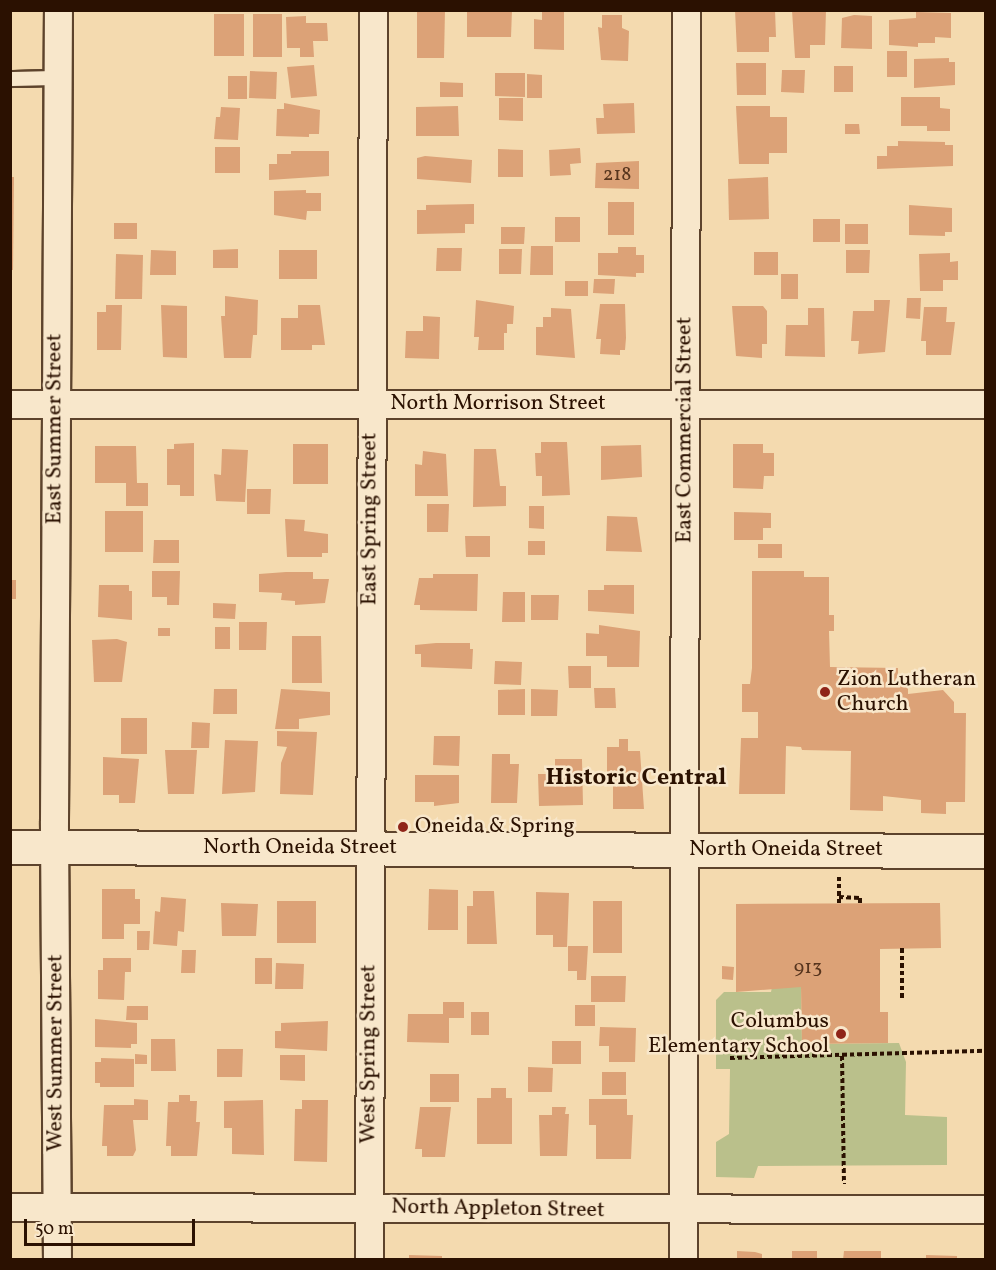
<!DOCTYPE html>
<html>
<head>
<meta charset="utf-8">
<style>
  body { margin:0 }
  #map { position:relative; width:996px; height:1270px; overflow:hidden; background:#f4daaf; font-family:Vollkorn,serif }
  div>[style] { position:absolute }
  .green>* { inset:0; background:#bac08b }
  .building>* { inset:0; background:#dca277 }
  .path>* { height:4px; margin-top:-2px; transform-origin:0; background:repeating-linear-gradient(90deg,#2b1101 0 4.5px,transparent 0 7.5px) }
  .roads { filter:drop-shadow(2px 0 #5d432c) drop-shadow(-2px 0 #5d432c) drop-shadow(0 2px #5d432c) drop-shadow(0 -2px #5d432c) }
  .lane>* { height:14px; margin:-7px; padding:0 7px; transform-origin:7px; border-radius:7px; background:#f8e7cb }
  .street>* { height:27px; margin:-13.5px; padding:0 13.5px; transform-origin:13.5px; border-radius:13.5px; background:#f8e7cb }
  .secondary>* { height:33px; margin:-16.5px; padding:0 16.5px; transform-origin:16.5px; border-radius:16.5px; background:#f8e7cb }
  .dots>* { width:16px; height:16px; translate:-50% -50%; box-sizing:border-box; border:3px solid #f8e7cb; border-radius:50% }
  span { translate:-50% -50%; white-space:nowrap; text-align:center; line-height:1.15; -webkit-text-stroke:5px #f8e7cb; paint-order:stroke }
  .number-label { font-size:20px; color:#57351e }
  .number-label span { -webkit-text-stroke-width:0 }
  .street-label { font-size:22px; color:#2b1101 }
  .poi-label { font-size:22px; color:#2b1101 }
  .left { translate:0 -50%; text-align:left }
  .right { translate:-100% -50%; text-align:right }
  .neighbourhood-label { font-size:24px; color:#2b1101; font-weight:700 }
  .frame { position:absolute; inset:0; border:12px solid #2b1101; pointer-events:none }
  .scale { position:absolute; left:24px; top:1219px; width:171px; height:27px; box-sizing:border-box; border:3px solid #2b1101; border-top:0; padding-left:8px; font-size:18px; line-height:21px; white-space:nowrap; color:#2b1101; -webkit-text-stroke:4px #f8e7cb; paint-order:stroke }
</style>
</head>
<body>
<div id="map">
  <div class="green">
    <i style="clip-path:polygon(772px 987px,801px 987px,802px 1044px,899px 1043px,906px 1062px,905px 1115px,947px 1117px,947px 1165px,758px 1166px,754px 1178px,716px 1177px,716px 1142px,729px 1134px,730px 1069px,716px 1069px,716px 1000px,724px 992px,771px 992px)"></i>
  </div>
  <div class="building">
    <i style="clip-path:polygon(417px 10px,445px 10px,444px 58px,417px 58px)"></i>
    <i style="clip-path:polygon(467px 10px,512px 10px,511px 37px,467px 37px)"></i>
    <i style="clip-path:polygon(542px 10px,564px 11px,564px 50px,534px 49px,534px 19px,542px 20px)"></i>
    <i style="clip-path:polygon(735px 10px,775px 10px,776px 37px,769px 37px,769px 52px,737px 52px)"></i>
    <i style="clip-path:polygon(792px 10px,826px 10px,825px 45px,810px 45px,810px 58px,795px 58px)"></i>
    <i style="clip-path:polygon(916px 12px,951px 13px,951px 38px,935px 37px,935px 43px,918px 43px,918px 47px,889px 45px,889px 20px,916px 18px)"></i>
    <i style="clip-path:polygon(214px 14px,244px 14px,244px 56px,214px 56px)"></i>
    <i style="clip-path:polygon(253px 14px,282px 14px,282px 57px,253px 57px)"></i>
    <i style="clip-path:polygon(602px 15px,622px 15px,622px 28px,629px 31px,628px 61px,601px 60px,598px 27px,602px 28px)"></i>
    <i style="clip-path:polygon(854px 15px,872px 16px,872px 49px,841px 48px,842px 18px)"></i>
    <i style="clip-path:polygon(306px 16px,306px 23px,327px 23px,328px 41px,313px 41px,314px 57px,300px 57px,300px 48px,287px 48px,286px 17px)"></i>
    <i style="clip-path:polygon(887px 51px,907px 51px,907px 77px,887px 77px)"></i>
    <i style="clip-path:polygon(949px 58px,949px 62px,955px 62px,955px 85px,914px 88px,914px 59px)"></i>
    <i style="clip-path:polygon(736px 63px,766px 63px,766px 95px,737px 95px)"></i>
    <i style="clip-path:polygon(314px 65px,317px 96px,291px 98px,287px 67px)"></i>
    <i style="clip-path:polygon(834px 66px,853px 66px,853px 92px,834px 92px)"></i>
    <i style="clip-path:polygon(782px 70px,805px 70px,804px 93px,781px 92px)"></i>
    <i style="clip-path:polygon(250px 71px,277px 72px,276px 99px,249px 98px)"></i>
    <i style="clip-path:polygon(495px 73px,525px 73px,525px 97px,495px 96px)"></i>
    <i style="clip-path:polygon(527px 74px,542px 75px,542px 98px,527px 98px)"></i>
    <i style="clip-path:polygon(228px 76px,247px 76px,247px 99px,228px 99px)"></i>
    <i style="clip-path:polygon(440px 82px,463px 83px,463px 97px,440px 97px)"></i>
    <i style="clip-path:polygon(901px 97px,940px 97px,940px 108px,950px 109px,950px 131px,927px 131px,927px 126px,901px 126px)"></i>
    <i style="clip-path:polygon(499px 98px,523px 98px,523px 121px,499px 120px)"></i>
    <i style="clip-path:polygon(284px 103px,320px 110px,319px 134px,309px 134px,309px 137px,276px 136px,277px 109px,284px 109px)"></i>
    <i style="clip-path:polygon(634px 103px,635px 133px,597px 134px,596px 118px,604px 118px,603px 104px)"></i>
    <i style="clip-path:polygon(458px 106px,459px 136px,416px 136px,416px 107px)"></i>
    <i style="clip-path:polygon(736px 106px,770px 106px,770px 117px,787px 117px,787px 153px,769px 153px,769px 164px,739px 164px)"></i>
    <i style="clip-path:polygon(221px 107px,240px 108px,238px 140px,214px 139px,216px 117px,220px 117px)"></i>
    <i style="clip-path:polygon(845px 124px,859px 124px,860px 134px,845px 134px)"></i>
    <i style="clip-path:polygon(898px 141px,945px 142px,945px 145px,953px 145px,953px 166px,877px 169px,877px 156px,887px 156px,887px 146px,898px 146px)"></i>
    <i style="clip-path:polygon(215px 147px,240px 147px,240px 173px,215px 173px)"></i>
    <i style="clip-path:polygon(580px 148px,581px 163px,570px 164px,571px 175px,550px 176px,549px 150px)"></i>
    <i style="clip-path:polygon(498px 149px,523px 150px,523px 177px,498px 177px)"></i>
    <i style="clip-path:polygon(291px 151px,329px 151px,329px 176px,269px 180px,269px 164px,277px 164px,277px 154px,291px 154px)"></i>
    <i style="clip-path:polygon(425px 156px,472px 160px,471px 183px,417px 179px,417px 158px)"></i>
    <i style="clip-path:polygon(639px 161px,639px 189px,595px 188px,596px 163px)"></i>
    <i style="clip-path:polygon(10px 177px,14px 177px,13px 270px,10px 270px)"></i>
    <i style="clip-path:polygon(768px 177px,769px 219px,729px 220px,728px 179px)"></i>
    <i style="clip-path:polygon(306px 190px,306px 193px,321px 193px,321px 211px,307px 211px,306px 220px,274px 215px,274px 191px)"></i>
    <i style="clip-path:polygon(608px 202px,634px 202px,634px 235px,608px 235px)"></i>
    <i style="clip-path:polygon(474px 204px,474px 224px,465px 224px,465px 233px,417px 234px,417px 210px,426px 210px,426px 205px)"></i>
    <i style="clip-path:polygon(909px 205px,952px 208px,952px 232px,945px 232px,945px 236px,909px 235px)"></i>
    <i style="clip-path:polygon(555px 217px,580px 217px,580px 242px,555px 242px)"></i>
    <i style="clip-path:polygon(813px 219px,840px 219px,840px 242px,813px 242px)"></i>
    <i style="clip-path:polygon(114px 223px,137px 223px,137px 239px,114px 239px)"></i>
    <i style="clip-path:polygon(845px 224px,868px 224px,868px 244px,845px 244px)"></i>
    <i style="clip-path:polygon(501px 227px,525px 227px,524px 244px,501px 244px)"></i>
    <i style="clip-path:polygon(531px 246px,553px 246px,553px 275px,530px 275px)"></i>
    <i style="clip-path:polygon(618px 247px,636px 247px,636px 255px,644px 255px,644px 273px,636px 273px,636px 277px,598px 275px,598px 253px,618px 253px)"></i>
    <i style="clip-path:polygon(437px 248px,462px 248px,461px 271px,436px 271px)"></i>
    <i style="clip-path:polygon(238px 249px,238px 268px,213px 268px,213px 250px)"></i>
    <i style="clip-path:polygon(499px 249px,522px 249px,521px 274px,499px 274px)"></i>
    <i style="clip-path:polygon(151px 250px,176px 251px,176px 275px,150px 275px)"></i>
    <i style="clip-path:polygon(279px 250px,317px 250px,317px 279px,279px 279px)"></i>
    <i style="clip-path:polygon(846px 250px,870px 250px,869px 273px,846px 273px)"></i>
    <i style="clip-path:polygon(754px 252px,778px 252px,778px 275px,754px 275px)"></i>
    <i style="clip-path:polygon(950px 253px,950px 262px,958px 261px,958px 280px,943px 280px,943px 291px,920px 291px,919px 254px)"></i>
    <i style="clip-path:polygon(116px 254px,143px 255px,142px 299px,115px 299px)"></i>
    <i style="clip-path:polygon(781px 274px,798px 274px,798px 299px,781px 299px)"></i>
    <i style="clip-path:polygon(594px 279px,615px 279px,614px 294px,593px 293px)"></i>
    <i style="clip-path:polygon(565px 281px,588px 281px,588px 296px,565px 296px)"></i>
    <i style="clip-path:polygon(225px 296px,258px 300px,257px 335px,253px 335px,251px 358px,224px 358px,221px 316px,225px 316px)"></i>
    <i style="clip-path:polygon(907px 298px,921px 298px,920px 319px,906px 318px)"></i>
    <i style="clip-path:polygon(476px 300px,514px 306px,513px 324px,507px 324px,507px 333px,504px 333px,504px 350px,478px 350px,479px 337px,474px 337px)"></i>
    <i style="clip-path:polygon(874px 300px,890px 300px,885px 352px,858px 354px,859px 341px,851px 341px,853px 311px,874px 311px)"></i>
    <i style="clip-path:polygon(600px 304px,625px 304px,626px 338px,625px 350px,620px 350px,620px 355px,600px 354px,601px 339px,596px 339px)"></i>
    <i style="clip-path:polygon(106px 305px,122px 305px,121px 350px,97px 350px,97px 312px,106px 312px)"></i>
    <i style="clip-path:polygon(161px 305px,187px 306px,187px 358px,163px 357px)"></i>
    <i style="clip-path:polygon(298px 305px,320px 305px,325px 345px,312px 345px,312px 350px,281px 350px,281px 318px,298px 318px)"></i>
    <i style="clip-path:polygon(732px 306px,763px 306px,767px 311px,767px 344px,762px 344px,762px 358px,736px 356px)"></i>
    <i style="clip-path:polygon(924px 307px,947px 307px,946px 322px,955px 322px,951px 355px,926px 355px,926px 341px,921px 341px)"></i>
    <i style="clip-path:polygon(551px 308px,571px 309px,575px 358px,536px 355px,536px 327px,543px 327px,543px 317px,551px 317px)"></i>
    <i style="clip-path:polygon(808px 308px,824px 308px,825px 357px,785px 356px,786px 325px,808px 325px)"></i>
    <i style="clip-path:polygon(423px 316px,440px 317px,439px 359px,405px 358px,406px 331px,423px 331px)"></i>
    <i style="clip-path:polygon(541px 442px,567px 442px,570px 495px,542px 496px,542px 476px,536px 476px,535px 453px,541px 453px)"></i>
    <i style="clip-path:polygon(194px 443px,194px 496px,180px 496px,180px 485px,167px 485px,167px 449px,174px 449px,174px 444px)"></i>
    <i style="clip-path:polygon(293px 444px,328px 444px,328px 484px,293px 484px)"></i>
    <i style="clip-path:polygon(733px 444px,763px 444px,763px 453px,774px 453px,774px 476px,764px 476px,763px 489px,733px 488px)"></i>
    <i style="clip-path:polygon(641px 445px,642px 477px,601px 480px,601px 446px)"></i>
    <i style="clip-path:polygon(95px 446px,136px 446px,137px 483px,148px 483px,148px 506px,126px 506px,126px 483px,95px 483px)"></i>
    <i style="clip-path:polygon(222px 449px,248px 450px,245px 502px,216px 501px,214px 474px,221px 475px)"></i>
    <i style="clip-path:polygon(474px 449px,496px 449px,500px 486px,506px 486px,506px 506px,473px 507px)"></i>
    <i style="clip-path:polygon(423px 451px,446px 454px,448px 496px,415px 496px,415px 464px,422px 465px)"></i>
    <i style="clip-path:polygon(247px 489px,271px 489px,270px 514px,247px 514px)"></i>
    <i style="clip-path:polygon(427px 504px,449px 504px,448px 532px,427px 532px)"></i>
    <i style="clip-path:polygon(529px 506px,544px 506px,544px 529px,529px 528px)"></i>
    <i style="clip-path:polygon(105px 511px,143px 511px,143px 552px,105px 552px)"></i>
    <i style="clip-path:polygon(734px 512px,771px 513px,771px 528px,763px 528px,763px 540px,734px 540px)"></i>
    <i style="clip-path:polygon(607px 516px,637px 517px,642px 552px,606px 551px)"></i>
    <i style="clip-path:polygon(285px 519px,305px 520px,304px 531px,328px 534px,328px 553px,322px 553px,322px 557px,287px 557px)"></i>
    <i style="clip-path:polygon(465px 536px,490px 536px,490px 557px,466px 557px)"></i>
    <i style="clip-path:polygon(154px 540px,179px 540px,179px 563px,153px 563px)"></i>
    <i style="clip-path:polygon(528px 541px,545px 541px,545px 555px,528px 555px)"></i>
    <i style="clip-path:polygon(758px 544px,782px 544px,782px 558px,758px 558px)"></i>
    <i style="clip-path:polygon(152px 571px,180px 571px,179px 605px,167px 605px,167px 597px,152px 597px)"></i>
    <i style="clip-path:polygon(752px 571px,804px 571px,804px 577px,829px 577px,829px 615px,834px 615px,834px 631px,829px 631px,830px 667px,898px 668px,898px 682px,908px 682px,908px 694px,943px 690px,954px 702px,954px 713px,966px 713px,965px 802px,946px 802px,946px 814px,921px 813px,921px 800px,883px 796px,883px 811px,850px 810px,851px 751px,802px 750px,801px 747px,786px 746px,785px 794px,739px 794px,741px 738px,758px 738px,758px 712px,742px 712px,742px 684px,750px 684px,752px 668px)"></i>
    <i style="clip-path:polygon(286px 572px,313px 572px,313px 579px,329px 579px,325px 603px,295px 605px,295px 601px,281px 600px,282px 593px,259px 592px,259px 574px)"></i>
    <i style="clip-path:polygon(433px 574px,478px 574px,477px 611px,420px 610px,420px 605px,414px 605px,419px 578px,433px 578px)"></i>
    <i style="clip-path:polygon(10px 580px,16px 580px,16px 599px,10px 599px)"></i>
    <i style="clip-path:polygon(99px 585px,129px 585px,129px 591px,132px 591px,132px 620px,98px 617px)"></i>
    <i style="clip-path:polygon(604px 585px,634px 585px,634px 614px,588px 611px,588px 590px,604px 590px)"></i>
    <i style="clip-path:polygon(503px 592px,525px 592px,525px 622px,502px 622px)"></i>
    <i style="clip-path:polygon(531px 595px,559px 595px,558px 620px,531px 620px)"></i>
    <i style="clip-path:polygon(213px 603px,236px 604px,235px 619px,213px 618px)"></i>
    <i style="clip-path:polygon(239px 622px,267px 622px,266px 650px,239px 650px)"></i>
    <i style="clip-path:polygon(599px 625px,640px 631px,639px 667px,607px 667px,607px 656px,586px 656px,586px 633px,599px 634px)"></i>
    <i style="clip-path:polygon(215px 627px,230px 627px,230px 649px,215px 649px)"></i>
    <i style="clip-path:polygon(158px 628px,170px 628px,170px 636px,158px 636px)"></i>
    <i style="clip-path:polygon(292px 636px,321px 636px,322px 683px,292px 683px)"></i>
    <i style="clip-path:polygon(117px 639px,127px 642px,122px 682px,94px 682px,92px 640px)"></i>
    <i style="clip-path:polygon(436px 643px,470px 643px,470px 649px,473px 649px,472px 669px,421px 667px,421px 654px,415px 654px,415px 645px)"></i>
    <i style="clip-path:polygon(495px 661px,522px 662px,521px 685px,494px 684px)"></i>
    <i style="clip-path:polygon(568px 666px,591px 666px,591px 688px,569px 688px)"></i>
    <i style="clip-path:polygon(594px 688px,615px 688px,616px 708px,595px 708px)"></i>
    <i style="clip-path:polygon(214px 689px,237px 689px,237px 714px,213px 714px)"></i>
    <i style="clip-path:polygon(281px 689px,330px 692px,330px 715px,299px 719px,299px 729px,275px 729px)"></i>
    <i style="clip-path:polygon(525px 689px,525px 715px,498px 715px,498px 690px)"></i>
    <i style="clip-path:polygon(531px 689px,558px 690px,557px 716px,531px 716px)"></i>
    <i style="clip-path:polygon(121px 718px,147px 718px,147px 754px,121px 754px)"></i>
    <i style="clip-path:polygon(192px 722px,210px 723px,209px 748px,191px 748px)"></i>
    <i style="clip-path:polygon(277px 731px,317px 732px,313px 795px,280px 794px,281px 763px,287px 747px,277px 746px)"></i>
    <i style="clip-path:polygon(434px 736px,460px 736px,459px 766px,433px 765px)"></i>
    <i style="clip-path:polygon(619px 739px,628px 739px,628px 751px,640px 751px,644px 809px,613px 809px,613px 783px,607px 783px,607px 747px,619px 747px)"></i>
    <i style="clip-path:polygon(225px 740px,258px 741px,255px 792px,222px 794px)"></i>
    <i style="clip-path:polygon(165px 750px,197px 750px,194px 794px,168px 794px)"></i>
    <i style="clip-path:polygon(492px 754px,510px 754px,510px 764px,519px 764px,517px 803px,491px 803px)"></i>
    <i style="clip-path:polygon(103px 757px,139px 759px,135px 803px,119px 803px,119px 795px,103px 795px)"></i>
    <i style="clip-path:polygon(555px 759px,582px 759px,583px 805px,539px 806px,538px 774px,555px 774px)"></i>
    <i style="clip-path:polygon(415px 775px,459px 775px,459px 803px,434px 806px,434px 802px,415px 802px)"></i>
    <i style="clip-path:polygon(102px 889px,135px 889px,135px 899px,140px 899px,140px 924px,124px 924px,124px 939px,102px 939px)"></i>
    <i style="clip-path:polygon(429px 889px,458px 890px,458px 930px,428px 930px)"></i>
    <i style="clip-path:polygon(473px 891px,494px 891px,497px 944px,467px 944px,467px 906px,473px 906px)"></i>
    <i style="clip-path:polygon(536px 892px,569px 893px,567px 947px,553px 947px,553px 935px,536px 935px)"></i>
    <i style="clip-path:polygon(161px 897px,186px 899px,184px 932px,178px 931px,177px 946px,153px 944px,155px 911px,160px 912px)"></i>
    <i style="clip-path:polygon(277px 901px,316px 901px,316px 943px,277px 943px)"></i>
    <i style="clip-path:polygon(593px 901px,622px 901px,622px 953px,593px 953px)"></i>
    <i style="clip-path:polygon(221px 903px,258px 904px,256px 936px,222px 936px)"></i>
    <i style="clip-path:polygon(940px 903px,941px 948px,880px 949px,880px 1012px,888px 1012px,888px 1043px,802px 1044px,801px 987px,736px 992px,736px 904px)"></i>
    <i style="clip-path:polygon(137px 931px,150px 931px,149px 950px,137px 950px)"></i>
    <i style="clip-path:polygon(568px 946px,588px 946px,586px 980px,577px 980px,577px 971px,568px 971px)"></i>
    <i style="clip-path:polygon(182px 950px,196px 950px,195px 973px,181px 973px)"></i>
    <i style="clip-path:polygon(103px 958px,131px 958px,131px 972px,125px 972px,124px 1000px,98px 999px,98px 970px,103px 970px)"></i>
    <i style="clip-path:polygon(255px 958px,272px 958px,272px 984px,255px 984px)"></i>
    <i style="clip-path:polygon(276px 963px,304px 964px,303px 989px,275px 989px)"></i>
    <i style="clip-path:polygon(722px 966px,734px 967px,733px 980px,722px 979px)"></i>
    <i style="clip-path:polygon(591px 976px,626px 976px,625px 1002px,591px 1002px)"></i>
    <i style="clip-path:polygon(443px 1002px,464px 1002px,464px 1018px,449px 1018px,449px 1043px,407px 1042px,408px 1014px,443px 1014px)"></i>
    <i style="clip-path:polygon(575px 1005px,595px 1005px,595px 1026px,575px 1026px)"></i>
    <i style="clip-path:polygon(127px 1006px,148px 1006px,148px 1020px,126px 1020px)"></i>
    <i style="clip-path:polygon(471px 1012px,489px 1012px,489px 1035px,471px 1035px)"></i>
    <i style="clip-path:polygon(95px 1019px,137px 1023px,137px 1044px,131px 1044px,131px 1048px,95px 1047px)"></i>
    <i style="clip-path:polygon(328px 1021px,327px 1051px,275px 1048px,275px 1031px,281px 1031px,281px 1023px)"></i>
    <i style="clip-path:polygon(600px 1027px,636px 1028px,635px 1062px,609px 1062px,609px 1046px,599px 1046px)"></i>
    <i style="clip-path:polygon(151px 1039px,175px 1039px,176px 1071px,151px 1071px)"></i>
    <i style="clip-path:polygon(552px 1041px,581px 1041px,581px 1064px,552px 1064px)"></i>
    <i style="clip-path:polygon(217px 1049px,243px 1049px,242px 1077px,217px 1077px)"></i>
    <i style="clip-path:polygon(135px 1054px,147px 1055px,147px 1064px,135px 1064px)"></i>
    <i style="clip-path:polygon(280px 1055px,305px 1055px,305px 1081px,280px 1080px)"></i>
    <i style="clip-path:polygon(101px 1058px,134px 1059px,134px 1087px,100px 1087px,100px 1083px,95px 1083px,95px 1062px,101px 1062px)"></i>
    <i style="clip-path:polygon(528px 1067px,553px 1068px,552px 1092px,528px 1092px)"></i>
    <i style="clip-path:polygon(602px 1072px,626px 1072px,626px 1095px,602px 1095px)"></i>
    <i style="clip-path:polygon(430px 1074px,459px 1074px,459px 1102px,430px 1102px)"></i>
    <i style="clip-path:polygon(491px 1088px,506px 1088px,506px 1098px,512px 1098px,512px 1144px,477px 1144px,477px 1098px,491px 1098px)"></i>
    <i style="clip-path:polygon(179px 1095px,190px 1095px,190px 1101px,197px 1101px,196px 1122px,200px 1122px,197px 1156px,171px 1156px,171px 1146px,166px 1146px,168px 1102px,179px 1102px)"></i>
    <i style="clip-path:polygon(134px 1099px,148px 1100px,148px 1120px,133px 1120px,136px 1150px,133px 1156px,107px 1156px,107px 1146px,102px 1146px,104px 1105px,134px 1105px)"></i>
    <i style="clip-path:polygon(589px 1099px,627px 1099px,627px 1115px,633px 1115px,631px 1159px,596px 1159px,596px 1125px,589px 1125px)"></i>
    <i style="clip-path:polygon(263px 1100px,264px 1155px,232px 1154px,232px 1128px,224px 1128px,224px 1101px)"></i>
    <i style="clip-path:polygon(302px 1100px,328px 1100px,327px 1162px,294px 1161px,295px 1109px,302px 1109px)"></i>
    <i style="clip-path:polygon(420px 1107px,451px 1107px,445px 1157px,422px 1157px,422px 1149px,415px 1149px)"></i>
    <i style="clip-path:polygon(552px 1107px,566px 1107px,565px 1114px,569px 1114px,567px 1156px,540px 1156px,539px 1115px,552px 1115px)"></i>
    <i style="clip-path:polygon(737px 1251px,755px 1252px,762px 1254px,762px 1260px,737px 1260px)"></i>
    <i style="clip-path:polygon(792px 1251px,817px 1251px,817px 1260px,792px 1260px)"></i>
    <i style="clip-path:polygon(844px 1251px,881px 1251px,881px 1260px,843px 1260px)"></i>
    <i style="clip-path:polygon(409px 1255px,442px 1256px,442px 1260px,409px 1260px)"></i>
    <i style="clip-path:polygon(926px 1255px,957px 1256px,957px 1260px,926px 1260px)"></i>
  </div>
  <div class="path">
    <i style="left:839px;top:897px;width:21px;rotate:3deg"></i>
    <i style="left:860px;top:898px;width:5px;rotate:90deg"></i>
    <i style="left:839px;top:903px;width:26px;rotate:-90deg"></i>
    <i style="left:902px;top:948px;width:51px;rotate:90deg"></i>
    <i style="left:842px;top:1056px;width:128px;rotate:89.1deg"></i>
    <i style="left:730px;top:1058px;width:256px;rotate:-1.6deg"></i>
  </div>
  <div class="roads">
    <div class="lane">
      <i style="left:10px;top:79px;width:47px;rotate:-1.2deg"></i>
    </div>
    <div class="street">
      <i style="left:10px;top:404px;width:976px"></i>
      <i style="left:10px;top:1207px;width:976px;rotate:0.12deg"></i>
      <i style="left:57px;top:1260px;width:439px;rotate:-90.4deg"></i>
      <i style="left:54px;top:821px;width:811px;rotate:-89.72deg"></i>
      <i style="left:369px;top:1260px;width:1250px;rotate:-89.82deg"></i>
      <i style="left:683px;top:1260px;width:1250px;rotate:-89.86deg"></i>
    </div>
    <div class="secondary">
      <i style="left:10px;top:847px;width:976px;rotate:0.23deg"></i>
    </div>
  </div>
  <div class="dots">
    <i style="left:825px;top:692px;background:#8f2418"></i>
    <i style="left:403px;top:827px;background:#8f2418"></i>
    <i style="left:841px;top:1034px;background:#8f2418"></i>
  </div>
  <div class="number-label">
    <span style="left:617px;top:175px">218</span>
    <span style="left:808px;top:968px">913</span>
  </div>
  <div class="street-label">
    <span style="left:498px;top:404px">North Morrison Street</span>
    <span style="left:55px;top:429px;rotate:-90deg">East Summer Street</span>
    <span style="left:685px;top:430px;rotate:-90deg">East Commercial Street</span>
    <span style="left:370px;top:519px;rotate:-90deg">East Spring Street</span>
    <span style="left:300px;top:848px">North Oneida Street</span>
    <span style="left:786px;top:850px">North Oneida Street</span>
    <span style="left:56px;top:1053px;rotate:-90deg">West Summer Street</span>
    <span style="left:369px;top:1054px;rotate:-90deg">West Spring Street</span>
    <span style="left:498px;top:1209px;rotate:1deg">North Appleton Street</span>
  </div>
  <div class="poi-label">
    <span class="left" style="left:837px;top:692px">Zion Lutheran<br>Church</span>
    <span class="left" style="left:415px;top:827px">Oneida &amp; Spring</span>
    <span class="right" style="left:829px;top:1034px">Columbus<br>Elementary School</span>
  </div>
  <div class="neighbourhood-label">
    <span style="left:636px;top:779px">Historic Central</span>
  </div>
  <div class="frame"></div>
  <div class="scale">50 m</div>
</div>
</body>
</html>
